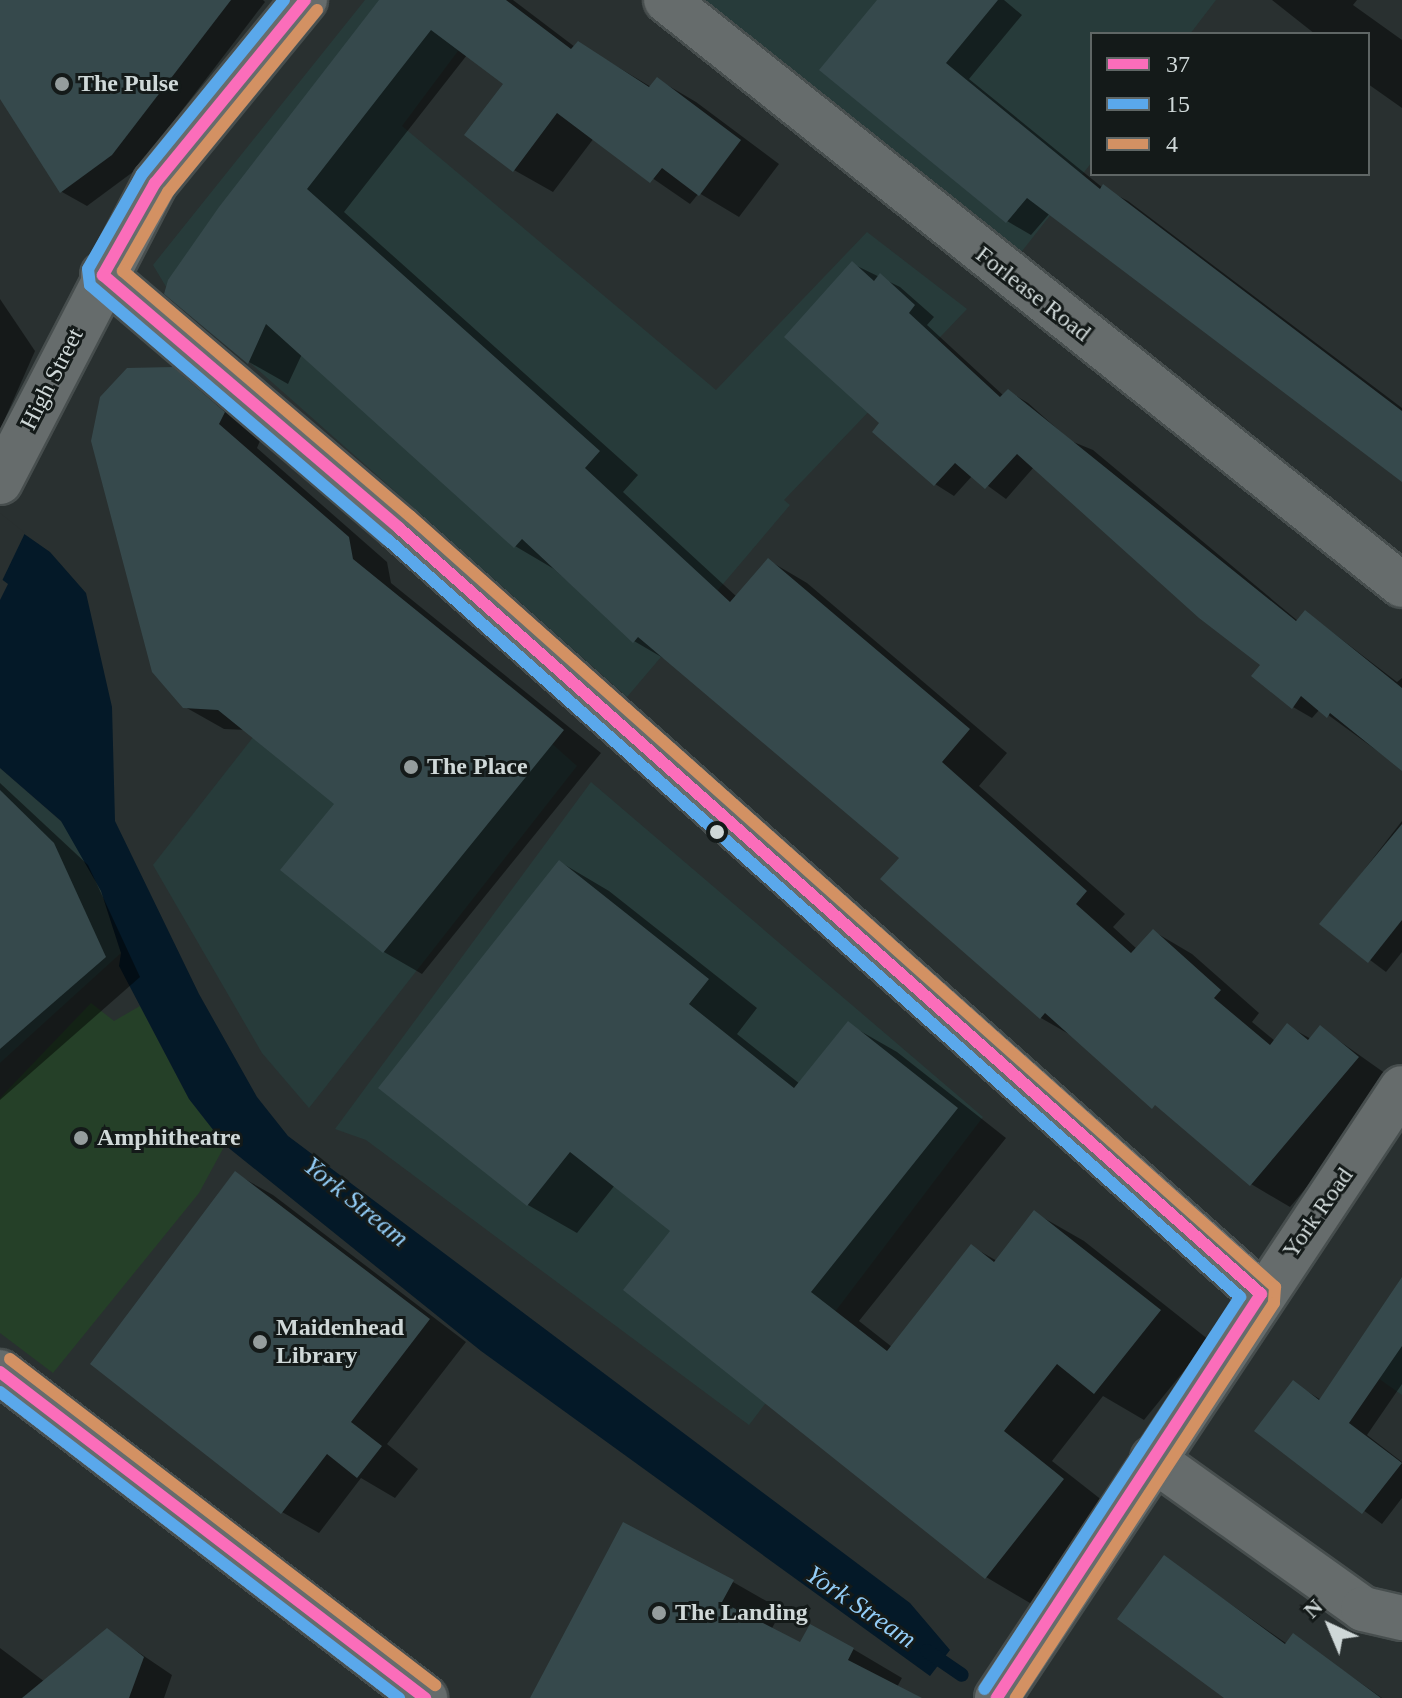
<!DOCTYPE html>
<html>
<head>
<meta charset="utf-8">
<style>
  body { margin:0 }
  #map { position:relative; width:1402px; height:1698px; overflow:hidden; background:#293030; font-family:Georgia,serif }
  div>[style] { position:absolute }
  .built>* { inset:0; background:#273b3a }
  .green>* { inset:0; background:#254028 }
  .water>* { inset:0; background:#041928 }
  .pier>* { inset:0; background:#293030 }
  .shadow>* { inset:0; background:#0007 }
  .stream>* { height:14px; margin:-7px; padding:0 7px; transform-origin:7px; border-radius:7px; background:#041928 }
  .building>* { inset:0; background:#36494c }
  .roads { filter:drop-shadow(2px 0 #474e4e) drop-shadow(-2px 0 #474e4e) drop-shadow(0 2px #474e4e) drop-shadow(0 -2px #474e4e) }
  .street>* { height:44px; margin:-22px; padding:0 22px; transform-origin:22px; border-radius:22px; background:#666c6c }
  .secondary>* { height:44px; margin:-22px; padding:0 22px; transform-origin:22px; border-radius:22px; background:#666c6c }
  .bus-1>* { height:12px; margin:-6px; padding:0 6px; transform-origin:6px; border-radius:6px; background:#fb6dba }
  .bus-2>* { height:12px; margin:-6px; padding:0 6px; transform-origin:6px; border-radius:6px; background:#5aa8eb }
  .bus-3>* { height:12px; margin:-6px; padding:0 6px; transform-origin:6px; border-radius:6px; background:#d39163 }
  .dots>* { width:22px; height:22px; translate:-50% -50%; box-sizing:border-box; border:4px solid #141a19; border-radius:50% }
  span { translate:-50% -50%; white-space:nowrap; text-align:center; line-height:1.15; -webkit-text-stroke:6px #141a19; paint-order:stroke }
  .poi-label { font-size:24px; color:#cfd8d8; font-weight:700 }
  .left { translate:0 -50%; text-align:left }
  .street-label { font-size:24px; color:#cfd8d8 }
  .water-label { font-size:26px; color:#93cdf7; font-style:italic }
  .legend { position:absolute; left:1090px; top:32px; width:280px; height:144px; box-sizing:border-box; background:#141a19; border:2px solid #5f6665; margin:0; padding:10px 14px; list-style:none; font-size:24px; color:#cfd8d8 }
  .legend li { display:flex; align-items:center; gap:16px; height:40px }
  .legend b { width:40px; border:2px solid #5f6665 }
  .north { position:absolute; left:1290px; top:1586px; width:80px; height:80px; -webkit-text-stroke:6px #141a19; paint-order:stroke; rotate:316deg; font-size:22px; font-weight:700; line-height:32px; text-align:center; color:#cfd8d8 }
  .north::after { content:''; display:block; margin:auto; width:28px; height:36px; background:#cfd8d8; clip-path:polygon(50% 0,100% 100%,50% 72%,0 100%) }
</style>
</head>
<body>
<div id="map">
  <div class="built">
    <i style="clip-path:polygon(365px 0,496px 0,402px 126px,716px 390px,867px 232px,967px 309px,784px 500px,790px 505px,627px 697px,168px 290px,153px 265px)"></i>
    <i style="clip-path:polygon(703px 0,1216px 0,1190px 34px,1092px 34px,1092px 162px,1019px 255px)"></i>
    <i style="clip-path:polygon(373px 584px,577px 766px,309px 1108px,262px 1053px,153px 865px)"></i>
    <i style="clip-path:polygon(0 768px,64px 824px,101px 891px,121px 953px,0 1063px)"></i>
    <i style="clip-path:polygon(591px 782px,983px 1117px,749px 1425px,366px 1140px,335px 1129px)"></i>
    <i style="clip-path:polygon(1402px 1281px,1402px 1395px,1348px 1357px)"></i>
  </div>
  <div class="green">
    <i style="clip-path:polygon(91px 1003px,114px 1021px,140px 1006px,189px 1099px,225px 1145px,199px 1193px,53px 1373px,0 1333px,0 1098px)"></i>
  </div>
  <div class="water">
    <i style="clip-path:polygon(0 517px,50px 552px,86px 593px,112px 707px,115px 821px,199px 994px,257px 1097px,288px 1136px,910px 1603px,950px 1650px,930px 1676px,481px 1351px,225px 1145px,189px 1099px,119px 966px,121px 953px,101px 891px,61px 821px,0 768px,0 600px,8px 584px,0 578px)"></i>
  </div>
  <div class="pier">
    <i style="clip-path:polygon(0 513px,25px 533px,1px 583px,0 583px)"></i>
  </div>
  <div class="shadow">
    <i style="clip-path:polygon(0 0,263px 0,265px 2px,137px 169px,87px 206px,62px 192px,0 95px)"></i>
    <i style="clip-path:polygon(381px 0,513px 0,575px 47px,578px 43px,651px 87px,657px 79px,696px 102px,779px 164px,739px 217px,699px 193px,690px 204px,594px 138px,553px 192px,514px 170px,506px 84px,467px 55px,344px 212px,638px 475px,623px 492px,737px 597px,768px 560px,807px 583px,1007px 753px,979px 786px,1125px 914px,1113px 927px,1137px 949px,1153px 931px,1192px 954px,1259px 1013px,1252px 1022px,1275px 1041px,1288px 1026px,1311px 1039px,1321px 1028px,1396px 1081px,1290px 1207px,1251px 1184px,1074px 1037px,1041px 1018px,902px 858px,670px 662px,634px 641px,554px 569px,515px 546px,302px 354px,288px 384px,249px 362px,167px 293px)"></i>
    <i style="clip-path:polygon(879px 0,1004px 0,1022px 15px,969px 79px,1103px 188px,1128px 201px,1402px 408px,1402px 481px,1050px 213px,1031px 235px,1007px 221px)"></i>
    <i style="clip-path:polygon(1272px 0,1357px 0,1353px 5px,1402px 40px,1402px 108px,1368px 84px,1368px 34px,1315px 34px)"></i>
    <i style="clip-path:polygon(853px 264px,900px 287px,934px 317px,927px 325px,1004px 396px,1008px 391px,1028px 403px,1071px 441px,1093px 450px,1298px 621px,1306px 612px,1397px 682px,1402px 678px,1402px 769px,1320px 709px,1312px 718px,1293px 707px,1263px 665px,1034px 467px,1006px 499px,973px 475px,954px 496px,935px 484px,882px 423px)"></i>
    <i style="clip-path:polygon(0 299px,35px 351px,0 430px)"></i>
    <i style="clip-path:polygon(172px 369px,211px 392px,262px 436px,257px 448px,387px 562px,391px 583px,601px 753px,422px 974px,384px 952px,337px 804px,247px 730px,224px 729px,185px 707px)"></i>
    <i style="clip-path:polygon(0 783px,88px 865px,140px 977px,0 1100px)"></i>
    <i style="clip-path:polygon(1402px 821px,1402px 952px,1386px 972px,1322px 924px)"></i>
    <i style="clip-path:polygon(560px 862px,609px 891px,757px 1008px,737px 1034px,800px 1084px,848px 1024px,897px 1052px,1006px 1138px,859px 1321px,892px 1347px,971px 1246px,997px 1261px,1035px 1213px,1084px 1241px,1209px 1340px,1144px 1420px,1103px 1396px,1052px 1461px,1112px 1508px,1035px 1606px,986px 1577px,626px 1290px,673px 1231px,615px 1185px,577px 1233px,528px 1205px,380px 1088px)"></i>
    <i style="clip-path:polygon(236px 1174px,273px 1195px,466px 1342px,387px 1444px,418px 1469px,395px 1498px,361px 1478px,319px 1533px,282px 1512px)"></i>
    <i style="clip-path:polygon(1402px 1281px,1402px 1384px,1367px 1435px,1402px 1462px,1402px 1498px,1382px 1524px,1256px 1431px,1294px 1383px,1321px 1400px)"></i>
    <i style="clip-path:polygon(1164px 1557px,1287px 1644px,1294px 1636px,1382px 1698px,1227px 1698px)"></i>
    <i style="clip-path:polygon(733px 1582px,782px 1610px,771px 1630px,801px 1645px,853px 1649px,902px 1678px,897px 1687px,918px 1698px,532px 1698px)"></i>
    <i style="clip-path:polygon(107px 1631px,172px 1675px,164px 1698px,0 1698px,0 1648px,45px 1682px)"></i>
  </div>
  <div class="stream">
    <i style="left:927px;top:1651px;width:42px;rotate:34.4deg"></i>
  </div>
  <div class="building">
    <i style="clip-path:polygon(0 0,231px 0,112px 155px,60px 193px,0 99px)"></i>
    <i style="clip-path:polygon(379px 0,506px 0,571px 49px,578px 41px,649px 87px,657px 77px,741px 140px,699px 196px,662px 168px,650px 183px,557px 113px,513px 172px,464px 135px,503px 84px,431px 30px,307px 189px,600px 451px,585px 468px,730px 602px,768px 558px,970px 729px,942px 762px,1087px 891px,1076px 904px,1131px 953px,1153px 929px,1221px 990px,1214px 998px,1270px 1045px,1287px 1023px,1308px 1040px,1320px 1025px,1359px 1057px,1250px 1186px,1155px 1105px,1152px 1109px,1045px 1013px,1040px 1019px,880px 879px,899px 858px,638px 637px,633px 643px,522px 539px,514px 548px,266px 324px,248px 364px,164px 294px,168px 280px,219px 207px)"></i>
    <i style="clip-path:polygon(877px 0,998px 0,946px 63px,1100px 189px,1103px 184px,1402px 411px,1402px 482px,1027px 198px,1006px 223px,819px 70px)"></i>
    <i style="clip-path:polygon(852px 261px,874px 281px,880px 273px,915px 305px,909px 313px,1000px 397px,1008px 389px,1296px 621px,1305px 610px,1402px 688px,1402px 771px,1330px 713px,1327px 718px,1301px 696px,1292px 709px,1251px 676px,1260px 665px,1199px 618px,1017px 454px,985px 489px,955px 463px,934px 486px,872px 432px,879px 423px,784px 337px)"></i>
    <i style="clip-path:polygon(173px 367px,225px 412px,219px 424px,349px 537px,353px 559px,564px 730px,383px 953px,280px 870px,334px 804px,218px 710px,183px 708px,152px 672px,91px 441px,100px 397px,127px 368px)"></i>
    <i style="clip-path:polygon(0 790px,54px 843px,106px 957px,0 1049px)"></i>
    <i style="clip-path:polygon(1402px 824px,1402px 920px,1368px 963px,1319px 924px)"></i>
    <i style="clip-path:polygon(559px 860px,709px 979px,689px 1004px,794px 1088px,848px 1021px,958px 1108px,811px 1292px,887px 1351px,971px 1244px,994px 1262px,1034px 1210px,1161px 1310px,1094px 1394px,1057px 1364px,1004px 1431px,1064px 1479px,985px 1579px,623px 1290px,670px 1231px,570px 1152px,527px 1206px,378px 1088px)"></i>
    <i style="clip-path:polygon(235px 1171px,430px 1319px,351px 1422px,382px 1446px,357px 1478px,327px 1454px,281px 1514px,90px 1364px)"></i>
    <i style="clip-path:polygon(1402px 1277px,1402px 1346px,1349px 1423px,1402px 1463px,1362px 1514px,1254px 1431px,1293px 1380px,1319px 1400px)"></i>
    <i style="clip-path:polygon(623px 1522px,734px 1580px,722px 1602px,800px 1642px,810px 1624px,854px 1648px,848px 1660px,922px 1698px,530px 1698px)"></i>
    <i style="clip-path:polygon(1164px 1555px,1285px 1644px,1293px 1633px,1381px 1698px,1224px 1698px,1117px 1619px)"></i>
    <i style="clip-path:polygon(107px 1628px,144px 1657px,129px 1698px,22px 1698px)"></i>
  </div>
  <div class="roads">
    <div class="street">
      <i style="left:103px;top:275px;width:389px;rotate:40.5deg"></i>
      <i style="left:399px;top:528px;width:1153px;rotate:41.63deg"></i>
      <i style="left:0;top:482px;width:337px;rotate:-62.6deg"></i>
      <i style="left:155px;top:183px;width:237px;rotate:-50.7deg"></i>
      <i style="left:0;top:1372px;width:536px;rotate:37.49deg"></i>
      <i style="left:1153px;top:1459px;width:258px;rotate:35.5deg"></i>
      <i style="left:1363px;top:1609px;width:40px;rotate:13deg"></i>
    </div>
    <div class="secondary">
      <i style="left:666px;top:0;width:940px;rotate:38.48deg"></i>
      <i style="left:997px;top:1698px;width:732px;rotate:-56.42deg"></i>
    </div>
  </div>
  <div class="bus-1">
    <i style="left:305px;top:0;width:237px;rotate:129.3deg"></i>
    <i style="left:155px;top:183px;width:106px;rotate:119.5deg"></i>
    <i style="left:103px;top:275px;width:389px;rotate:40.5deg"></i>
    <i style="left:399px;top:528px;width:1153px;rotate:41.63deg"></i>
    <i style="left:1261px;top:1294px;width:483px;rotate:123.2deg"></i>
    <i style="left:0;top:1372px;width:536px;rotate:37.49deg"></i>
  </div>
  <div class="bus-2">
    <i style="left:284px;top:0;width:225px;rotate:129.2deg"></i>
    <i style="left:142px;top:174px;width:109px;rotate:119.6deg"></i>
    <i style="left:88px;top:269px;width:16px;rotate:83deg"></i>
    <i style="left:90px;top:285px;width:392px;rotate:40.6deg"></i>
    <i style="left:388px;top:540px;width:1140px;rotate:41.62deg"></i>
    <i style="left:1240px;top:1297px;width:468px;rotate:123.1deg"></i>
    <i style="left:0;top:1392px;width:503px;rotate:37.49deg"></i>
  </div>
  <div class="bus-3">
    <i style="left:317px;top:10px;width:235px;rotate:129.3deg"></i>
    <i style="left:168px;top:192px;width:91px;rotate:119.7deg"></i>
    <i style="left:123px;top:271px;width:377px;rotate:40.5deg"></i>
    <i style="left:410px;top:516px;width:1159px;rotate:41.71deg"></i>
    <i style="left:1275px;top:1287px;width:16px;rotate:94deg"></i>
    <i style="left:1274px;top:1303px;width:472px;rotate:123.2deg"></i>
    <i style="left:10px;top:1359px;width:536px;rotate:37.49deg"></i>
  </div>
  <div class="dots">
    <i style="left:62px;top:84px;background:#959d9d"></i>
    <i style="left:411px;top:767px;background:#959d9d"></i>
    <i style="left:717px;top:832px;background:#cfd8d8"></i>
    <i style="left:81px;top:1138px;background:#959d9d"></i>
    <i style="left:260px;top:1342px;background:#959d9d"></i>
    <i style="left:659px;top:1613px;background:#959d9d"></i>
  </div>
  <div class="poi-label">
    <span class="left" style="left:78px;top:84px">The Pulse</span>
    <span class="left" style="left:427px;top:767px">The Place</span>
    <span class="left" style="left:97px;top:1138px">Amphitheatre</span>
    <span class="left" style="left:276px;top:1342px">Maidenhead<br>Library</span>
    <span class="left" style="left:675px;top:1613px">The Landing</span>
  </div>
  <div class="street-label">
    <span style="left:1033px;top:294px;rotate:38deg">Forlease Road</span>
    <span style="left:52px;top:379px;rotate:-63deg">High Street</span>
    <span style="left:1318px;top:1213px;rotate:-55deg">York Road</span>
  </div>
  <div class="water-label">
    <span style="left:356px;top:1202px;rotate:39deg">York Stream</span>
    <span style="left:861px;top:1607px;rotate:34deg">York Stream</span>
  </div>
  <ul class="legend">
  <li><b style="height:10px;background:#fb6dba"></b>37</li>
  <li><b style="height:10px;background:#5aa8eb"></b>15</li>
  <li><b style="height:10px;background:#d39163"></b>4</li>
  </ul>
  <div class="north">N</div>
</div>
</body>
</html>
